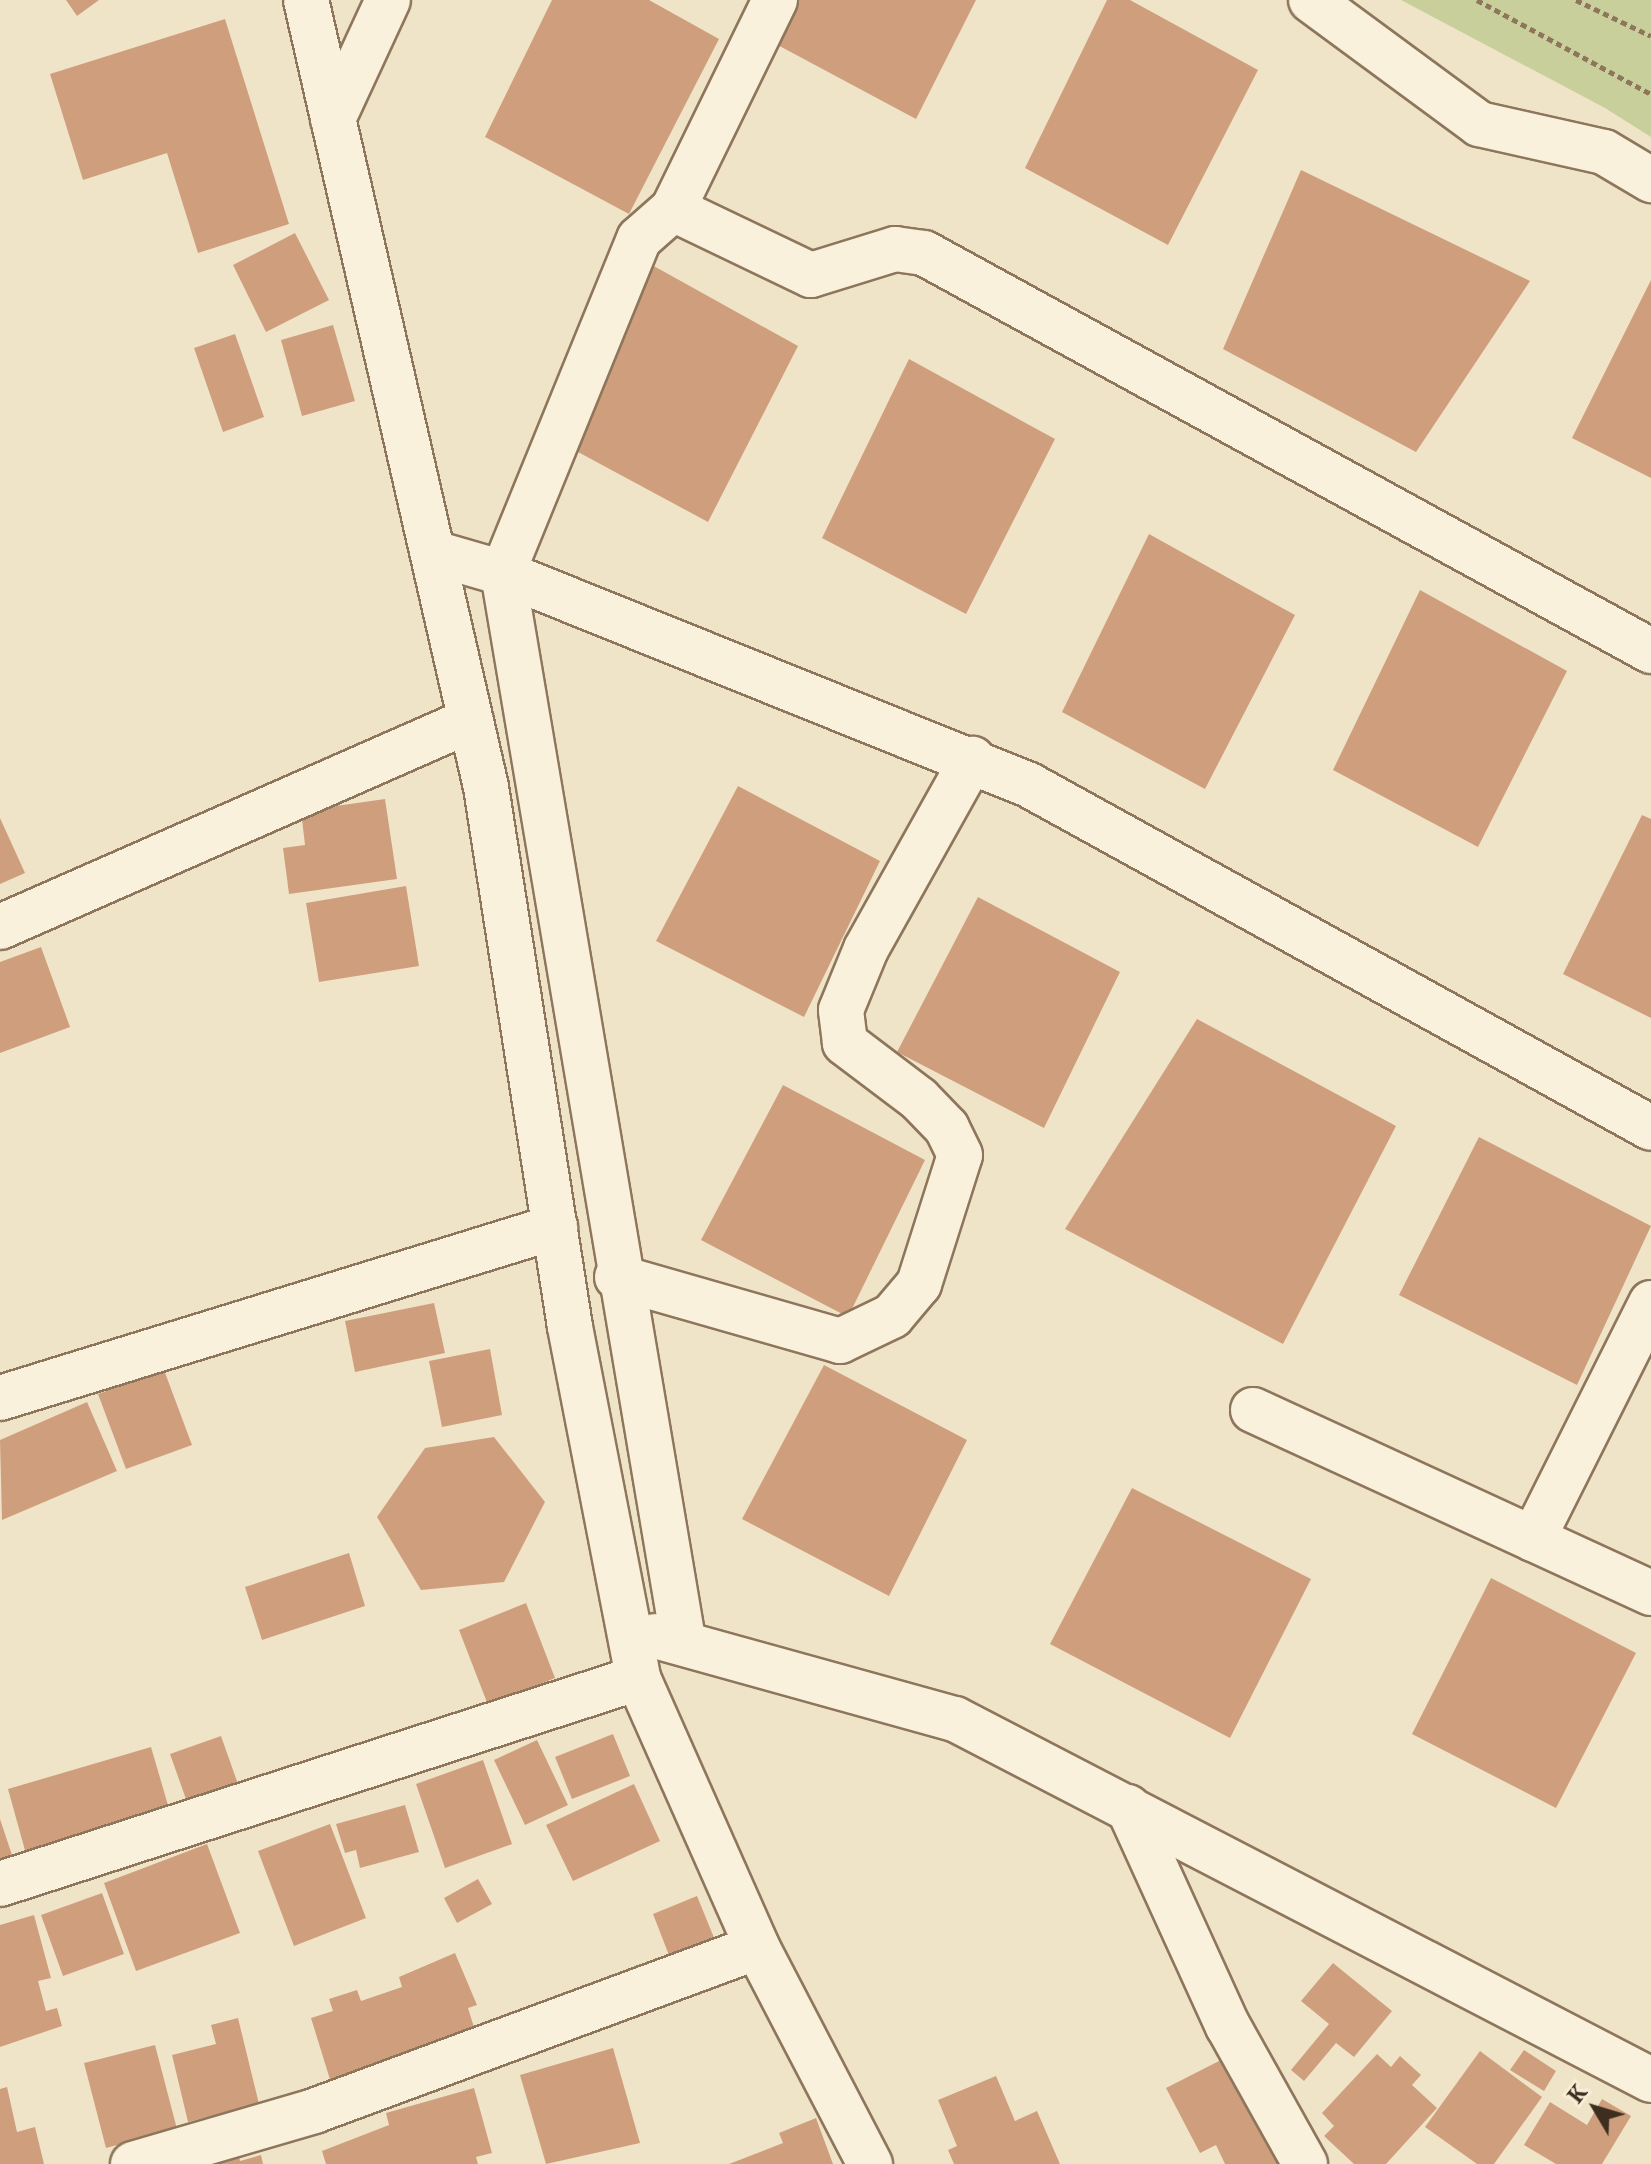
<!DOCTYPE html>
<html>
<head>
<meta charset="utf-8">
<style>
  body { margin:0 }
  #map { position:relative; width:1651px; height:2164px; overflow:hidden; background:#f0e4c8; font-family:"Noto Serif",serif }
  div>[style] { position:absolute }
  .green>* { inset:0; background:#c9cf9b }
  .building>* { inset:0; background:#cf9f7d }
  .path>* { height:5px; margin-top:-2.5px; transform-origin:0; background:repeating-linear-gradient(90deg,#8d765c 0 6px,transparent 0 10px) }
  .roads { filter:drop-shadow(2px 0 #8d765c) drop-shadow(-2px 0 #8d765c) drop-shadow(0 2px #8d765c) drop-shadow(0 -2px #8d765c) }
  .minor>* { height:44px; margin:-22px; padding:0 22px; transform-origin:22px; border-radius:22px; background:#faf1dc }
  .tertiary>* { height:44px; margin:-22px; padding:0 22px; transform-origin:22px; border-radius:22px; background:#faf1dc }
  span { translate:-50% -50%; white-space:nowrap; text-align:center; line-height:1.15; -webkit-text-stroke:8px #f7eed8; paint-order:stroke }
  .north { position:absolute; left:1555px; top:2068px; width:80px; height:80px; -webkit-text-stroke:6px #f7eed8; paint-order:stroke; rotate:308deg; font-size:22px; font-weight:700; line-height:32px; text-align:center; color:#3d2e20 }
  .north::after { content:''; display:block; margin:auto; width:28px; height:36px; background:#3d2e20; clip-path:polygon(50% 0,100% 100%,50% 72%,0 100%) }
</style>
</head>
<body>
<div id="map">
  <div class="green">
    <i style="clip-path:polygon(1401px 0,1651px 0,1651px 137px,1605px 108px)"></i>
  </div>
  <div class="building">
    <i style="clip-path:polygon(66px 0,99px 0,77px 16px)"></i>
    <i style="clip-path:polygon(552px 0,649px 0,719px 39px,629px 214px,485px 137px)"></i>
    <i style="clip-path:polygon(793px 0,976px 0,916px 119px,772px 42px)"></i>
    <i style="clip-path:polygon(1107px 0,1130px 0,1258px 70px,1168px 245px,1025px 168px)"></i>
    <i style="clip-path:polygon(225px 19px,289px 224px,198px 253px,167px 153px,83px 180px,50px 74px)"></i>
    <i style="clip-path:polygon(1301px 170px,1530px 281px,1416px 452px,1223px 349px)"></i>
    <i style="clip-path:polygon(295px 233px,329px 300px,266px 332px,233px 265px)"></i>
    <i style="clip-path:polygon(652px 265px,798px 346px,708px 522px,565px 445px)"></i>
    <i style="clip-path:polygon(1651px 280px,1651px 478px,1572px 438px)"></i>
    <i style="clip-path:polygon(333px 325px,355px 401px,302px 416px,281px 340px)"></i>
    <i style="clip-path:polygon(235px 334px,264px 417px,223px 432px,194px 348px)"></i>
    <i style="clip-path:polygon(909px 359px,1055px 439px,966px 614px,822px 538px)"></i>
    <i style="clip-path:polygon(1149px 534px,1295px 615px,1205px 789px,1062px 712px)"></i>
    <i style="clip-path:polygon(1420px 590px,1567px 671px,1478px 847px,1333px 770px)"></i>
    <i style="clip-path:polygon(738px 786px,880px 861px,804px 1017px,656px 941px)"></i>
    <i style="clip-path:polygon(385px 799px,397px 879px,289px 894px,283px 848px,305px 845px,301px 811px)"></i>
    <i style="clip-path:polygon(1642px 815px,1651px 819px,1651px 1018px,1563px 974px)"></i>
    <i style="clip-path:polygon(0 818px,25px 873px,0 884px)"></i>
    <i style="clip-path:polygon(406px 886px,419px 966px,319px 982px,306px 903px)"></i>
    <i style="clip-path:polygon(978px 897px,1120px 972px,1044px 1128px,897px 1052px)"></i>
    <i style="clip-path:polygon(41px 947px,70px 1027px,0 1053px,0 962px)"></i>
    <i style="clip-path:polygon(1197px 1019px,1396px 1126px,1283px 1344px,1065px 1229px)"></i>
    <i style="clip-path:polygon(783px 1085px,925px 1160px,848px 1317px,701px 1240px)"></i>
    <i style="clip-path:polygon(1479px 1137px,1651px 1226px,1577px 1385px,1399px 1295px)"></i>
    <i style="clip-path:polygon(434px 1303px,445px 1353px,355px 1372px,345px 1321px)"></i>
    <i style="clip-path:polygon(490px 1349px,502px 1415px,442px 1427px,429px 1361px)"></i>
    <i style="clip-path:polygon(824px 1365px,967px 1440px,889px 1596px,742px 1519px)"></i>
    <i style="clip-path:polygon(164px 1370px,192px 1445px,126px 1469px,98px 1394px)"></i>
    <i style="clip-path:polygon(87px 1402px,117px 1471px,2px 1520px,0 1440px)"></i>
    <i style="clip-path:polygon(494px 1437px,545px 1502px,504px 1582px,421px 1590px,377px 1517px,425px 1448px)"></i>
    <i style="clip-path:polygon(1132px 1488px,1311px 1579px,1230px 1738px,1050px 1644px)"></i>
    <i style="clip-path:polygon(349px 1553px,365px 1606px,262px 1640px,245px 1587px)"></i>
    <i style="clip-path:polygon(1491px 1578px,1636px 1653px,1556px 1808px,1412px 1734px)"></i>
    <i style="clip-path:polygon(526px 1603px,555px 1678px,488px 1705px,459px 1630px)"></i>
    <i style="clip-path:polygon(613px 1734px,630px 1776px,572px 1799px,555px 1757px)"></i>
    <i style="clip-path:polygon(221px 1736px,238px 1784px,187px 1802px,170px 1754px)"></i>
    <i style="clip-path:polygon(537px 1740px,568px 1805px,525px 1825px,494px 1760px)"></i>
    <i style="clip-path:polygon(151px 1747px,170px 1812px,26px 1854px,8px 1789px)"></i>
    <i style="clip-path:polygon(483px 1760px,512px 1844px,445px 1868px,416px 1784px)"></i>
    <i style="clip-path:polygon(634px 1784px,660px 1841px,573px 1881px,546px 1825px)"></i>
    <i style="clip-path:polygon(405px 1805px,419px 1852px,360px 1868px,356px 1850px,345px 1853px,336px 1824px)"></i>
    <i style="clip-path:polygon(0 1819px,13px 1858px,0 1863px)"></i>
    <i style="clip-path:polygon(330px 1824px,366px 1918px,294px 1946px,258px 1851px)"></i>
    <i style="clip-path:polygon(207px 1844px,240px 1933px,136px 1971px,104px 1883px)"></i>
    <i style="clip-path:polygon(478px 1879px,492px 1904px,457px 1923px,444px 1898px)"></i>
    <i style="clip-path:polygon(102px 1893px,124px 1954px,63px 1976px,41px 1915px)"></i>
    <i style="clip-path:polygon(697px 1896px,717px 1945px,672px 1963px,653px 1914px)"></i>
    <i style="clip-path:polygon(34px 1915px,51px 1978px,38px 1981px,46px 2011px,57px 2008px,62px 2026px,0 2047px,0 1925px)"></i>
    <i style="clip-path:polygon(455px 1953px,477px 2005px,468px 2008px,478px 2040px,332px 2086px,311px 2018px,333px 2011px,329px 1999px,357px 1990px,361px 2001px,402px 1987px,399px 1977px)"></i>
    <i style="clip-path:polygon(1333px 1963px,1392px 2011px,1354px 2057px,1336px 2043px,1304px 2081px,1291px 2070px,1329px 2024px,1301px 2001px)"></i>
    <i style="clip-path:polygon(238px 2018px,259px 2104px,188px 2122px,172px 2055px,216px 2044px,211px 2025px)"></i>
    <i style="clip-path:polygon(155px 2045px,177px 2129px,106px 2148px,84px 2063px)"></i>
    <i style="clip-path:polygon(613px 2048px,640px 2143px,546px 2164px,520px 2075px)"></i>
    <i style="clip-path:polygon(1524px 2050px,1556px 2071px,1544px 2091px,1510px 2070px)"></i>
    <i style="clip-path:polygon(1480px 2051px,1542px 2097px,1494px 2164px,1477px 2164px,1425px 2127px)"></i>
    <i style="clip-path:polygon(1377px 2054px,1391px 2067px,1400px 2056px,1421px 2075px,1412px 2085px,1437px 2108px,1386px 2164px,1354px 2164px,1324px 2136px,1334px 2126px,1322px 2113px)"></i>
    <i style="clip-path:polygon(1223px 2059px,1278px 2164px,1225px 2164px,1216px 2145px,1200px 2153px,1166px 2088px)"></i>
    <i style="clip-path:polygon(996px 2076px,1015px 2121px,1037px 2111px,1060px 2164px,954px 2164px,948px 2150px,957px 2146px,938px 2100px)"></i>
    <i style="clip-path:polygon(7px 2087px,17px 2132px,35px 2127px,44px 2164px,0 2164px,0 2089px)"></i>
    <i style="clip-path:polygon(474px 2088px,492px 2153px,476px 2157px,478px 2164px,326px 2164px,322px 2151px,389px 2125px,386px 2113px)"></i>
    <i style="clip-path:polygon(1602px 2099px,1631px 2116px,1602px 2164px,1556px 2164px,1524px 2145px,1550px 2102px,1587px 2125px)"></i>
    <i style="clip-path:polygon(816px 2118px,833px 2164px,729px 2164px,783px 2143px,779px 2133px)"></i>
    <i style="clip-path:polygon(239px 2155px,240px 2161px,261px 2155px,263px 2164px,209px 2164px)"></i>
  </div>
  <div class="path">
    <i style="left:1477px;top:0;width:198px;rotate:28.4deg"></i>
    <i style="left:1576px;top:0;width:83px;rotate:25.6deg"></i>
  </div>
  <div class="roads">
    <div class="minor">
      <i style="left:775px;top:0;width:233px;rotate:116deg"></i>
      <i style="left:673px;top:209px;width:153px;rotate:25.6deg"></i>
      <i style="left:811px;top:275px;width:88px;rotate:-17.2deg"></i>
      <i style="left:895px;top:249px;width:29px;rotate:8deg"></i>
      <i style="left:924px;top:253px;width:829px;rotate:28.7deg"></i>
      <i style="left:1311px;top:0;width:209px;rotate:36.4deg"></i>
      <i style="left:1479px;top:124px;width:128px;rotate:12.6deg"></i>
      <i style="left:1604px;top:152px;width:55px;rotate:30.8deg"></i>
      <i style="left:333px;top:119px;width:131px;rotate:-65.2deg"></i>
      <i style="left:673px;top:209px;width:45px;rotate:138.6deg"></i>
      <i style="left:639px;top:239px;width:361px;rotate:112.2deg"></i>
      <i style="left:503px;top:573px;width:1081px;rotate:80.42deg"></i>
      <i style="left:434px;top:553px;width:72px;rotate:16.2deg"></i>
      <i style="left:503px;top:573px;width:567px;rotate:21.95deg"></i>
      <i style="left:1029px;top:785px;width:710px;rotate:28.87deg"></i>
      <i style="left:0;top:927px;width:514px;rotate:-23.73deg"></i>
      <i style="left:617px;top:1277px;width:232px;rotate:16deg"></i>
      <i style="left:840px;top:1341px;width:58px;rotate:-25.7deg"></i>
      <i style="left:892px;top:1316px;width:42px;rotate:-49.8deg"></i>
      <i style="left:919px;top:1284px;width:135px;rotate:-72.4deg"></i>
      <i style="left:960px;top:1155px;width:30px;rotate:-116deg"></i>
      <i style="left:947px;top:1128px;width:40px;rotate:-134deg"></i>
      <i style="left:919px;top:1099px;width:93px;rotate:-142.9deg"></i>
      <i style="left:845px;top:1043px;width:33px;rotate:-97deg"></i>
      <i style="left:841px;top:1010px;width:66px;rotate:-67.7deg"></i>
      <i style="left:866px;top:949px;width:218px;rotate:-60.8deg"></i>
      <i style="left:0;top:1398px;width:581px;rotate:-17.12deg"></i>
      <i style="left:1253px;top:1410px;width:438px;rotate:24.7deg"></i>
      <i style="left:1533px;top:1539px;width:264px;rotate:-63.4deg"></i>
      <i style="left:655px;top:1636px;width:311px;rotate:15.5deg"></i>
      <i style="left:955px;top:1719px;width:784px;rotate:27.41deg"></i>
      <i style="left:1128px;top:1807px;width:241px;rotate:65.5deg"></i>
      <i style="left:1228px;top:2026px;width:158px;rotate:60.8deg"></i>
      <i style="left:0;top:1884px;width:670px;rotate:-17.89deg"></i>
      <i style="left:133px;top:2164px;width:189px;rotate:-16.3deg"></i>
      <i style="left:314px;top:2111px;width:472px;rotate:-20.3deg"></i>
    </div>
    <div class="tertiary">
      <i style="left:306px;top:0;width:807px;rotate:77.12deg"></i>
      <i style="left:486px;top:787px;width:546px;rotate:81.16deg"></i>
      <i style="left:570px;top:1327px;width:358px;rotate:79deg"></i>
      <i style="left:638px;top:1678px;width:294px;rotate:66.1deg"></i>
      <i style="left:757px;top:1947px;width:245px;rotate:62.5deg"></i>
    </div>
  </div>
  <div class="north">K</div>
</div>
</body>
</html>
